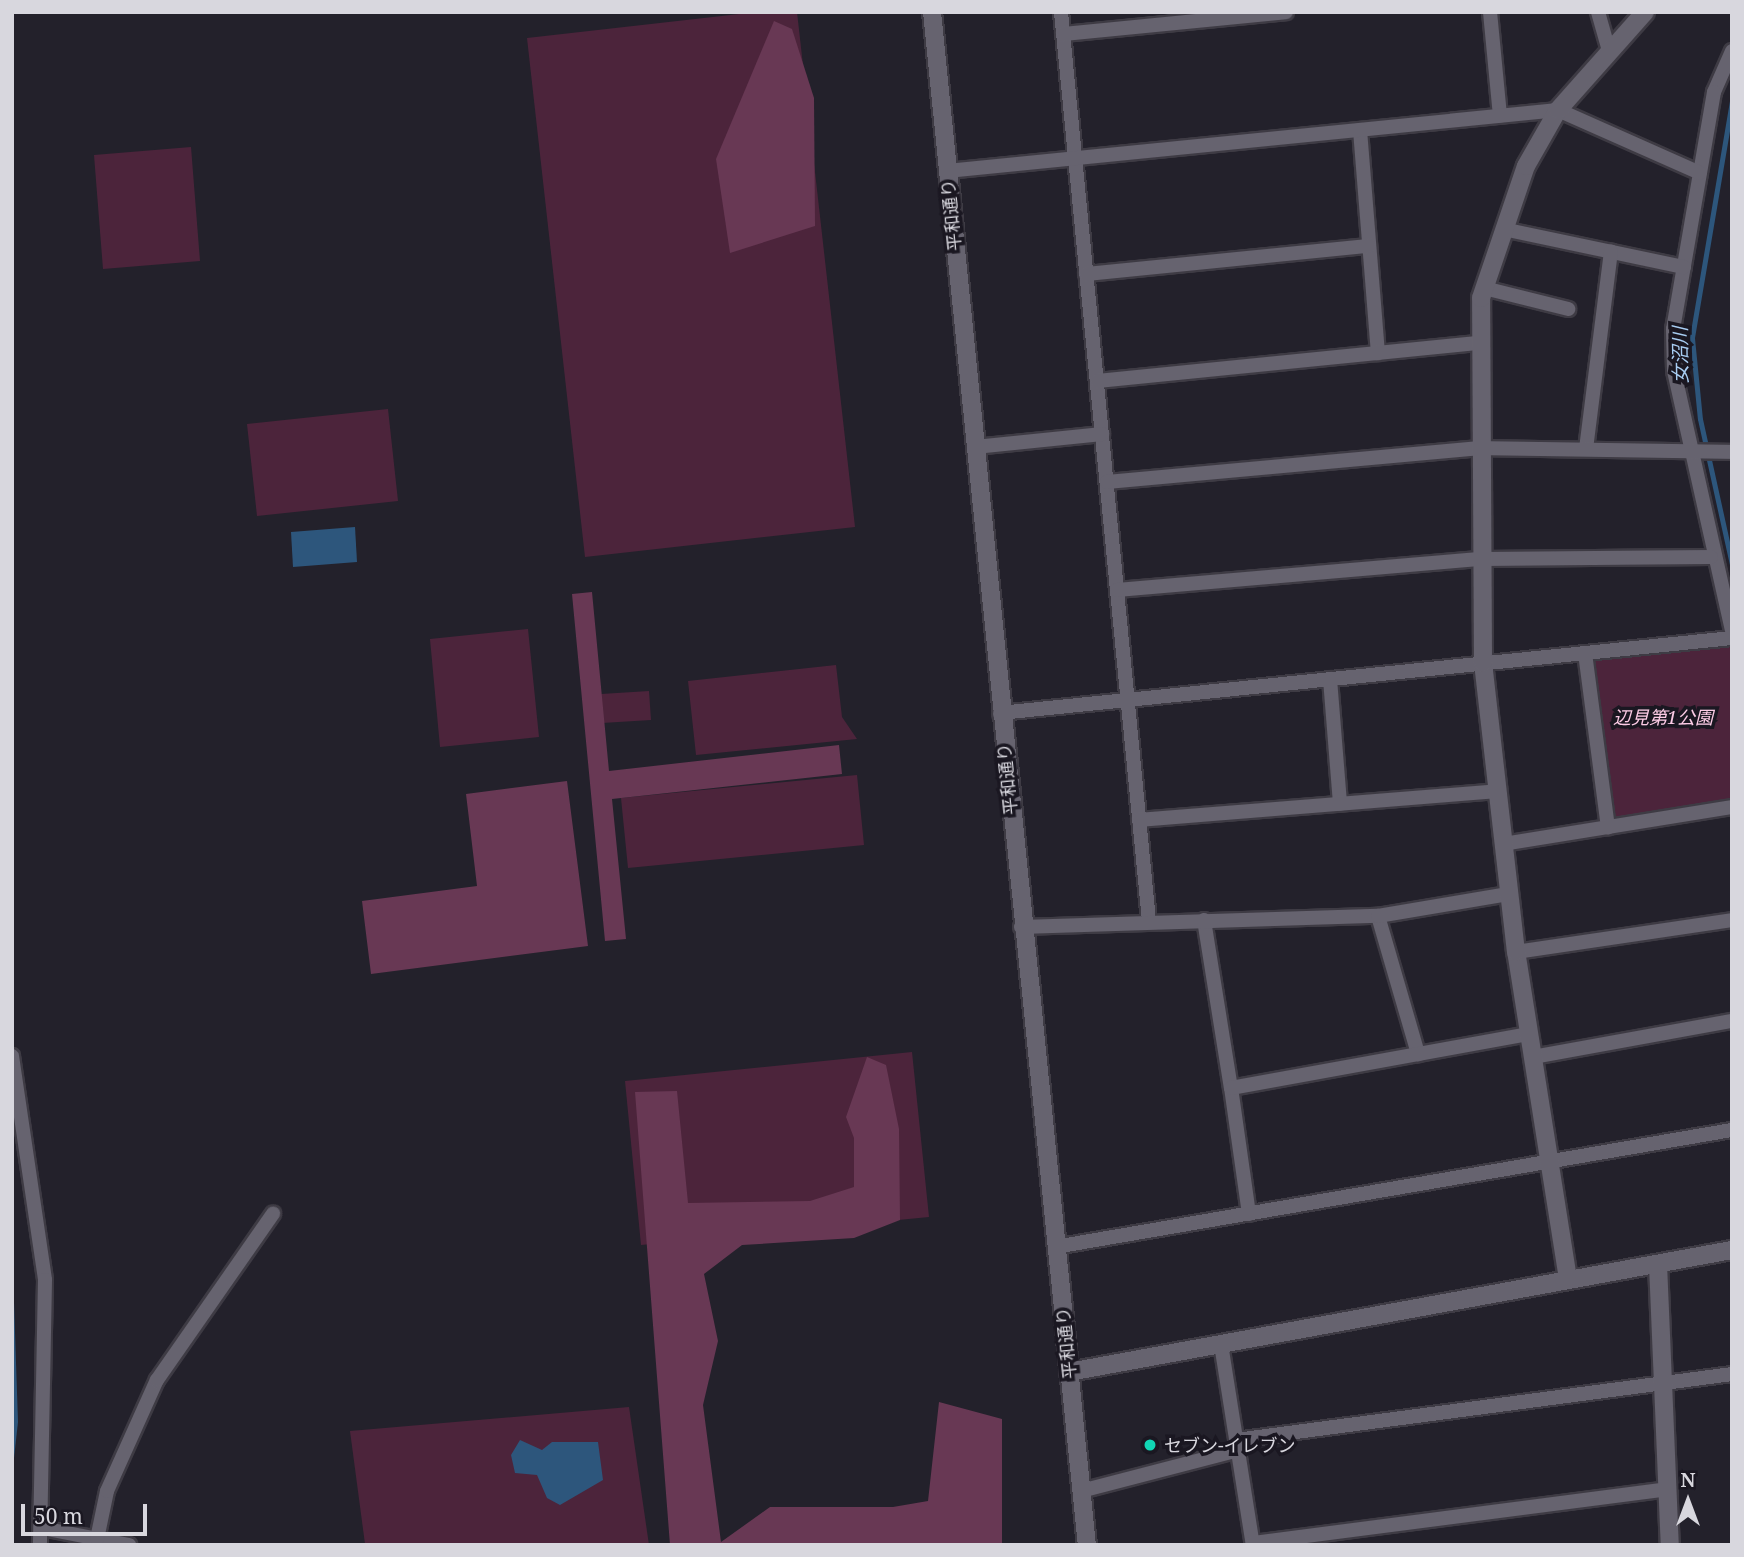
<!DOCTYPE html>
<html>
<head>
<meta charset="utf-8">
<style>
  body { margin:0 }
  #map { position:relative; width:1744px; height:1557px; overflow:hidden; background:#23212b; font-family:"Noto Serif","Noto Sans JP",serif }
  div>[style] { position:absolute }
  .green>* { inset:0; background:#4c243b }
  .forest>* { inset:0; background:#683854 }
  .water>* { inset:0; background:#2d567c }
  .stream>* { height:5px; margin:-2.5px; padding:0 2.5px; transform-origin:2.5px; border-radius:2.5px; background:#2d567c }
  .roads { filter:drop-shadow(2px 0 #3e3b44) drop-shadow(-2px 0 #3e3b44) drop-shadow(0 2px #3e3b44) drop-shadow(0 -2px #3e3b44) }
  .minor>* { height:14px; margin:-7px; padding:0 7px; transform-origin:7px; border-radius:7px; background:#66636f }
  .tertiary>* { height:18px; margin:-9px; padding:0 9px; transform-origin:9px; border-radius:9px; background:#66636f }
  .dots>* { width:19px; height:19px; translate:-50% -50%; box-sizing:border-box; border:4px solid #1a1721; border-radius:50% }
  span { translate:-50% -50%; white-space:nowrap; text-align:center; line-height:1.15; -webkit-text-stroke:7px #1a1721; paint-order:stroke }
  .street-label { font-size:18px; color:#d8d7de }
  .park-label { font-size:18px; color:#fccbe5; font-style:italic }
  .poi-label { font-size:18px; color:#d8d7de }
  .left { translate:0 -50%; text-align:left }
  .water-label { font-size:19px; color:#a8cdf2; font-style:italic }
  .frame { position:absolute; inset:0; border:14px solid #d8d7de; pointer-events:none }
  .north { position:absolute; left:1653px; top:1466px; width:70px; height:70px; -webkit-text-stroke:5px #1a1721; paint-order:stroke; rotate:0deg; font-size:19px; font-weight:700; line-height:28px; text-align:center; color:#d8d7de }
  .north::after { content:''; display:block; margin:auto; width:24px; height:32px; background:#d8d7de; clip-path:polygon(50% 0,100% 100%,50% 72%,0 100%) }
  .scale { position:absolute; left:21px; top:1504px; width:126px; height:32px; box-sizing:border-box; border:4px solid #d8d7de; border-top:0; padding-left:9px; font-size:21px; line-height:24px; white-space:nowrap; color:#d8d7de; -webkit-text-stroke:5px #1a1721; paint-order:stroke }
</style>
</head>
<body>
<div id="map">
  <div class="green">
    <i style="clip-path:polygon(757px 12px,797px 12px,855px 527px,585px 557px,527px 38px)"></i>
    <i style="clip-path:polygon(191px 147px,200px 261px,103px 269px,94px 155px)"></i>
    <i style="clip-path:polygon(388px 409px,398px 501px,257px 516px,247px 424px)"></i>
    <i style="clip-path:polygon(528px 629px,539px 737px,440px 747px,430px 639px)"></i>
    <i style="clip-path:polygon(1732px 638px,1732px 807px,1608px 827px,1585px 653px)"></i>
    <i style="clip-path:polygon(836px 665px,842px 717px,857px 739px,696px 755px,688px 681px)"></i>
    <i style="clip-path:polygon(649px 691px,651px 720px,602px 723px,601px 694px)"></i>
    <i style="clip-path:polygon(857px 775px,864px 845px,628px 868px,621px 798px)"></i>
    <i style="clip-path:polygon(912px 1052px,929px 1217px,641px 1245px,625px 1081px)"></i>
    <i style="clip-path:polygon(629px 1407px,649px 1545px,365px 1544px,350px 1431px)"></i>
  </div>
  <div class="forest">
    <i style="clip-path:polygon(774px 21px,792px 29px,814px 98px,815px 226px,730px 253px,716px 159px)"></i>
    <i style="clip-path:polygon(592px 592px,609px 771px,839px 745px,842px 774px,612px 799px,626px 939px,605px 941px,572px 594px)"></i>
    <i style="clip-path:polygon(567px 781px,588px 946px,371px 974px,362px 901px,477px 886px,466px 794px)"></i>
    <i style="clip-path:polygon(867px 1057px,886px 1065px,899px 1129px,900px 1220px,854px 1238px,742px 1245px,704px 1274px,718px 1341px,703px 1405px,721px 1542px,770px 1507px,893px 1507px,928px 1501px,939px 1402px,1002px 1419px,1002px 1545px,670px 1545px,635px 1092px,677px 1091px,688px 1203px,810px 1201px,854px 1187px,854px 1138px,846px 1117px)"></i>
  </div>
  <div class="water">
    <i style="clip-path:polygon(355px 527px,357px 562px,293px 567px,291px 532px)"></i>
    <i style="clip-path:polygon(12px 1242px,18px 1422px,12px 1476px)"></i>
    <i style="clip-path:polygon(520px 1440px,542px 1450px,552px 1442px,598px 1442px,603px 1480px,560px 1505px,547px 1498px,537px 1475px,515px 1473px,511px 1455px)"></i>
  </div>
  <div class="stream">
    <i style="left:1732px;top:101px;width:240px;rotate:99.6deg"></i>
    <i style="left:1692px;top:338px;width:81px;rotate:84.4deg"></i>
    <i style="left:1700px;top:419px;width:149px;rotate:77.6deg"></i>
  </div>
  <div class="roads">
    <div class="minor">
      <i style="left:1061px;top:12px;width:913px;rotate:84.47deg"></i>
      <i style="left:1490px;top:12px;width:104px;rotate:84.5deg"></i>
      <i style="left:1598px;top:12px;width:41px;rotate:74.2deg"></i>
      <i style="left:1063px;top:34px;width:224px;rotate:-5.6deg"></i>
      <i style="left:1732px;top:51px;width:45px;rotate:113.7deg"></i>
      <i style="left:1714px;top:92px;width:241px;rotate:99.8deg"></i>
      <i style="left:1673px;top:329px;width:42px;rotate:88.6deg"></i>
      <i style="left:1674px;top:371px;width:265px;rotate:77.4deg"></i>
      <i style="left:1360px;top:130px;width:224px;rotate:85.4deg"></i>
      <i style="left:947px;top:171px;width:614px;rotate:-5.7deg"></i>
      <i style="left:1558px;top:110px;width:155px;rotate:23.9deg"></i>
      <i style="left:1503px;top:229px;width:185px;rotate:11.9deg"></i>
      <i style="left:1086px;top:274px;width:284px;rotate:-5.7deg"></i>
      <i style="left:1484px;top:288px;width:87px;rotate:14deg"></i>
      <i style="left:1097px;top:381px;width:385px;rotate:-5.7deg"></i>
      <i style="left:975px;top:447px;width:128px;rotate:-5.8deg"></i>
      <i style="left:1586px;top:449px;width:199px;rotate:-82.8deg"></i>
      <i style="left:1107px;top:482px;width:376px;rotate:-5.2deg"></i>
      <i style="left:1481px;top:448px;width:251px;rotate:0.9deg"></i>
      <i style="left:1117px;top:590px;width:366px;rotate:-4.9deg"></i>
      <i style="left:1482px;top:559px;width:229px;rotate:-0.5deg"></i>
      <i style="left:1585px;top:653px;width:176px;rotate:82.5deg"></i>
      <i style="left:1330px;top:679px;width:125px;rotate:85.4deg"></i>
      <i style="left:1000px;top:713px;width:736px;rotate:-5.85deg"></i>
      <i style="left:1139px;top:820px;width:359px;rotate:-4.6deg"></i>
      <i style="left:1503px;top:844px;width:232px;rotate:-9.2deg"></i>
      <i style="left:1378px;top:916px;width:144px;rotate:73.8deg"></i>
      <i style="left:1204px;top:920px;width:170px;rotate:80.9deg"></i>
      <i style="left:1021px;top:927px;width:357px;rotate:-1.8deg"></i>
      <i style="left:1378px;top:916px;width:132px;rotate:-9.6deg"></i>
      <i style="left:1516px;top:952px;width:218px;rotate:-8.4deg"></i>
      <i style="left:12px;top:1056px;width:226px;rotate:81.6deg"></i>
      <i style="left:45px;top:1280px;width:265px;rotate:91.1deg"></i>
      <i style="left:1533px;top:1057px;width:202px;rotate:-10.3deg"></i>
      <i style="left:1249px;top:1214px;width:127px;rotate:-98.1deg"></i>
      <i style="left:1231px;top:1088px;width:303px;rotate:-10.3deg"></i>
      <i style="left:1055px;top:1247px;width:687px;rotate:-9.81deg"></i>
      <i style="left:1221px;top:1344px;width:204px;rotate:81deg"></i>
      <i style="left:1236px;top:1440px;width:500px;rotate:-7.58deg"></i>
      <i style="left:1081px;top:1491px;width:162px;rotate:-14.6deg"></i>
      <i style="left:42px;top:1528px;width:89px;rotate:11.1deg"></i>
      <i style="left:97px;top:1539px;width:49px;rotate:-78.2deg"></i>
      <i style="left:107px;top:1491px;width:122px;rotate:-65.8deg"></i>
      <i style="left:157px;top:1380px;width:203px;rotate:-55.1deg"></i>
      <i style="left:1253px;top:1543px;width:418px;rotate:-7.4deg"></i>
    </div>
    <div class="tertiary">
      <i style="left:932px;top:12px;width:1541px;rotate:84.23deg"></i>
      <i style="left:1658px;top:1264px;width:281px;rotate:87.6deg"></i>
      <i style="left:1568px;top:1279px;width:331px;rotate:-99deg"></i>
      <i style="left:1516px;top:952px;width:291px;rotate:-96.5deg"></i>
      <i style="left:1483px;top:663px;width:365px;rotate:-90.3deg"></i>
      <i style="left:1481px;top:298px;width:139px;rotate:-71.2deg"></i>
      <i style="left:1526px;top:166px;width:64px;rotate:-60.3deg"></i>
      <i style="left:1558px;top:110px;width:131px;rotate:-48.4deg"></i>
      <i style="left:1069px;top:1372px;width:674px;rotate:-10.43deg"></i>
    </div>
  </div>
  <div class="dots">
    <i style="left:1150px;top:1445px;background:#11d5b4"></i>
  </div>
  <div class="street-label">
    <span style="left:951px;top:215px;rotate:-96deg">平和通り</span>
    <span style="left:1007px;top:779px;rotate:-96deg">平和通り</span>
    <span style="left:1066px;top:1343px;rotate:-96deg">平和通り</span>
  </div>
  <div class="park-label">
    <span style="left:1663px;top:717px">辺見第1公園</span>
  </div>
  <div class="poi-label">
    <span class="left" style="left:1164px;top:1445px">セブン-イレブン</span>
  </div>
  <div class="water-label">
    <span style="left:1681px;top:355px;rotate:-91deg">女沼川</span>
  </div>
  <div class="frame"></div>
  <div class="north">N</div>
  <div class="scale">50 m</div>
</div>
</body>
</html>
